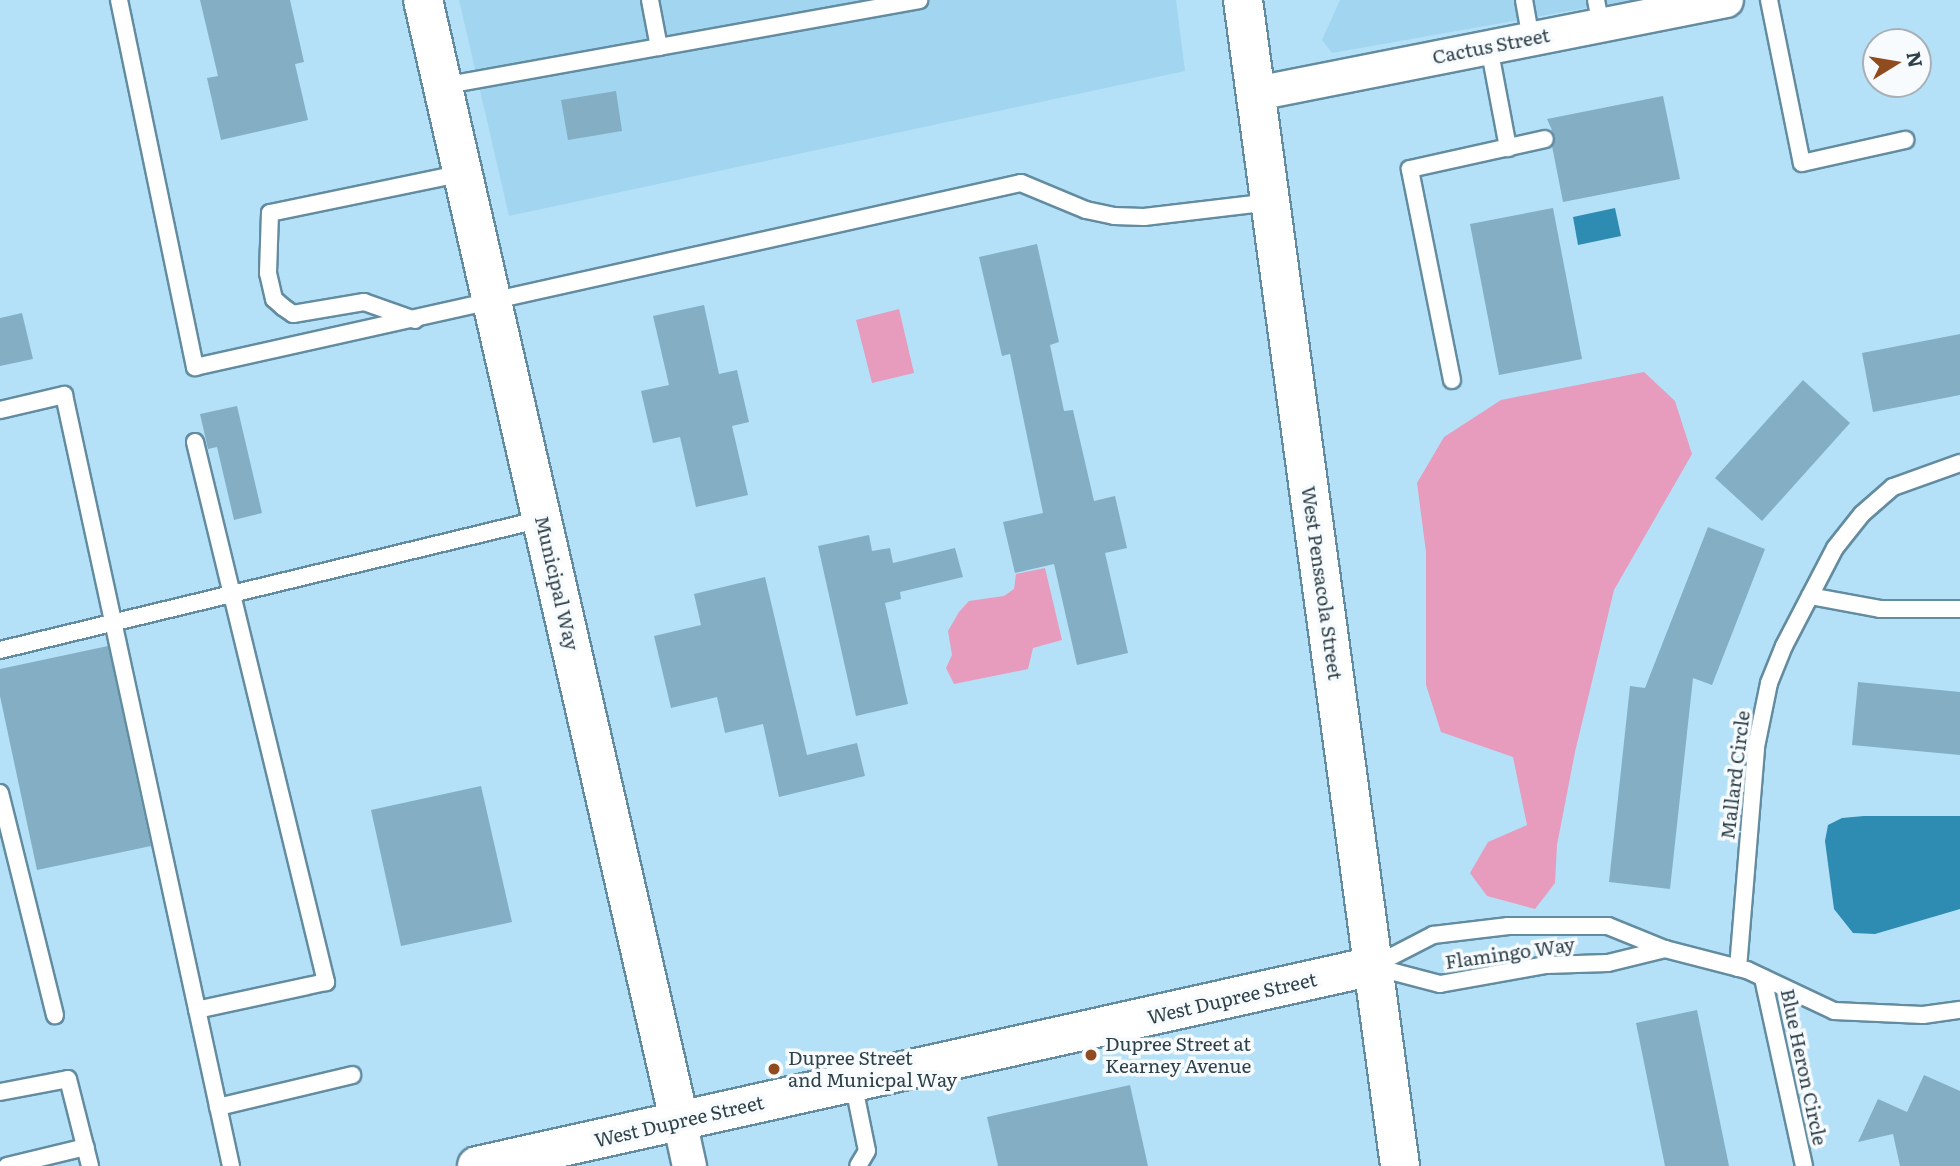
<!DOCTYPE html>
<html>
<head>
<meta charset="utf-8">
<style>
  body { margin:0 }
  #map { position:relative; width:1960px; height:1166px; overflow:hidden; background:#b5e1f8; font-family:Literata,serif }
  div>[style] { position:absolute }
  .built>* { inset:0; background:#a2d5f0 }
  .green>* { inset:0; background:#e79bbd }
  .water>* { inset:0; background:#2e8bb2 }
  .building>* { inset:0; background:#83aec3 }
  .roads { filter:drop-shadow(2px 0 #638ca0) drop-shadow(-2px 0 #638ca0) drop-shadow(0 2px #638ca0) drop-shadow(0 -2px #638ca0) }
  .lane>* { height:16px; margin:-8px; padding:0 8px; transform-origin:8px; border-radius:8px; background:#fff }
  .street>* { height:33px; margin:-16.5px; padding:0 16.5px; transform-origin:16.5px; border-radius:16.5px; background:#fff }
  .secondary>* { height:38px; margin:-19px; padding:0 19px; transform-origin:19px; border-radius:19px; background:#fff }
  .dots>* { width:19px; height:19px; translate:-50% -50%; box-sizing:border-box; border:4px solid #f7fbfe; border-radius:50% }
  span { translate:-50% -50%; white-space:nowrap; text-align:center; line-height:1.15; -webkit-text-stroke:7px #f7fbfe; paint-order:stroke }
  .street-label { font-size:19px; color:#2e4049 }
  .poi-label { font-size:19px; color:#2e4049 }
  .left { translate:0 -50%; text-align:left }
  .north { position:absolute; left:1862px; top:28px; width:70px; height:70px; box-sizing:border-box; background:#f7fbfe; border:2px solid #a7b0b6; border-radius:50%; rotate:79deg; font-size:19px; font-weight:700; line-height:28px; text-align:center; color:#2e4049 }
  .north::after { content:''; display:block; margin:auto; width:24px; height:32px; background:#904c1f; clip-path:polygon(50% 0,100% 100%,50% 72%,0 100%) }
</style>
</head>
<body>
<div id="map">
  <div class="built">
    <i style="clip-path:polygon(459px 0,1176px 0,1185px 71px,509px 216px)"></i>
    <i style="clip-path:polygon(1340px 0,1632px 0,1332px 53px,1322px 40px)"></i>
  </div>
  <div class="green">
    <i style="clip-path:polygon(899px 309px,914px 373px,872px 383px,856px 320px)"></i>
    <i style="clip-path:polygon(1644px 372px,1675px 401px,1692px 454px,1614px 590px,1575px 752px,1557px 845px,1555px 883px,1535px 909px,1487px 896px,1470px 873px,1488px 842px,1527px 825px,1513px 757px,1441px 732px,1426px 685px,1426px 552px,1417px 483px,1444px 437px,1501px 400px)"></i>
    <i style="clip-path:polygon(1045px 568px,1062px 640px,1033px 648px,1028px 669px,954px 684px,946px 668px,952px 655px,948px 631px,959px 612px,969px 601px,1004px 596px,1014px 589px,1016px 574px)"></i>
  </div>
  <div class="water">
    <i style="clip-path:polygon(1615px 208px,1621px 236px,1578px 245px,1573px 217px)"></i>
    <i style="clip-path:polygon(1864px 816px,1960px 816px,1960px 909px,1875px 934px,1853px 933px,1834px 909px,1825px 841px,1828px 825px,1842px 818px)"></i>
  </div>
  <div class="building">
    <i style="clip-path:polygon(200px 0,290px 0,304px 62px,295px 64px,308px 120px,221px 140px,207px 78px,218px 76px)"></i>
    <i style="clip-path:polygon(616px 91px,622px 131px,568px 140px,561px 100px)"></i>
    <i style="clip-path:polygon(1663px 96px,1680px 179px,1563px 202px,1552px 146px,1555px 137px,1547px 119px)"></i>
    <i style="clip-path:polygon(1553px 208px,1582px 359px,1499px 375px,1470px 224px)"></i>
    <i style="clip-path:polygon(1037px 244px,1059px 342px,1050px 345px,1064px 411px,1073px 410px,1094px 501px,1115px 496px,1127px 548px,1105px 553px,1128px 653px,1077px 665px,1054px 564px,1015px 573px,1003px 522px,1043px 513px,1010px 354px,1002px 356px,979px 257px)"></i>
    <i style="clip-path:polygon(704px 305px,719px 374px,737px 370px,749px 422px,732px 426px,748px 495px,696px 507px,680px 437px,653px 443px,641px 391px,669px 385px,653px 316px)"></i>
    <i style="clip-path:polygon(22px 313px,33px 359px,0 366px,0 318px)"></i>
    <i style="clip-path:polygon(1960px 334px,1960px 395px,1873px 412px,1862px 353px)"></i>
    <i style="clip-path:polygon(1803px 380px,1850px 423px,1762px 521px,1715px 478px)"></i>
    <i style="clip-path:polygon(237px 406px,262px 513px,234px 520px,217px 447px,208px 449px,200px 414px)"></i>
    <i style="clip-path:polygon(1708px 527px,1765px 549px,1712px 685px,1693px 678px,1670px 889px,1609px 882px,1630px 686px,1645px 688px)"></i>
    <i style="clip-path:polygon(869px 535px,872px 551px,890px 548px,893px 563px,955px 548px,963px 577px,900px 592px,901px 599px,885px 603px,908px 704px,856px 716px,818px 546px)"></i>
    <i style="clip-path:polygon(765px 577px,807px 755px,857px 743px,865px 776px,779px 797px,763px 724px,725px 733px,717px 697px,671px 708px,654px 636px,701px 625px,694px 594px)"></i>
    <i style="clip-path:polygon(108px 646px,151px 846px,37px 870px,0 696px,0 669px)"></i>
    <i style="clip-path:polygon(1858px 682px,1960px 692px,1960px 755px,1852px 745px)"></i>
    <i style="clip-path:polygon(481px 786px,512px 922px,401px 946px,371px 810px)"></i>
    <i style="clip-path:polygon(1697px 1010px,1729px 1166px,1665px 1166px,1636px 1023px)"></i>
    <i style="clip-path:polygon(1924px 1075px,1960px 1091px,1960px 1166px,1900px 1166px,1893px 1134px,1858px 1142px,1878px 1099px,1907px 1112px)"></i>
    <i style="clip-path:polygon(1130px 1085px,1148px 1166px,998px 1166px,987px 1117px)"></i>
  </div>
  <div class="roads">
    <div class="lane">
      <i style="left:119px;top:0;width:375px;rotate:78.3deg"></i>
      <i style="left:195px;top:367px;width:846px;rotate:-12.56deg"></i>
      <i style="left:1021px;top:183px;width:70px;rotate:22.6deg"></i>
      <i style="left:1086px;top:210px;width:29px;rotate:12deg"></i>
      <i style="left:1114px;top:216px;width:30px;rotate:2deg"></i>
      <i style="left:1144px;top:217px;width:128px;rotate:-6.7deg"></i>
      <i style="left:650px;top:0;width:48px;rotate:79.2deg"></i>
      <i style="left:1524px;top:0;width:39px;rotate:80deg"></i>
      <i style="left:1596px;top:0;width:25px;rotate:79deg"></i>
      <i style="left:1769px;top:0;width:166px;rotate:78.6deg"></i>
      <i style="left:1802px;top:163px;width:106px;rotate:-12.6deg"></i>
      <i style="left:1489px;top:47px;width:103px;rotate:79.3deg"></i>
      <i style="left:442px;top:86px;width:485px;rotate:-10.2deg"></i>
      <i style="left:415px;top:320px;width:54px;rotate:-160.6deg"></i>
      <i style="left:364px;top:302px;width:72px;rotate:170.4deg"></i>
      <i style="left:293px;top:314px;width:12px;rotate:-145deg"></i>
      <i style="left:283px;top:307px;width:12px;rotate:-138deg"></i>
      <i style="left:274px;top:299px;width:27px;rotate:-103deg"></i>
      <i style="left:268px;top:273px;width:60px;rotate:-88.1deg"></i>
      <i style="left:270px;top:213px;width:197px;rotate:-11.7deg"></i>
      <i style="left:1452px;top:380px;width:215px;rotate:-101.3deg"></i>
      <i style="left:1410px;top:169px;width:138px;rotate:-12.5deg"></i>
      <i style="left:0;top:410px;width:66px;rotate:-13.2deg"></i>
      <i style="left:64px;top:395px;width:789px;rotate:77.78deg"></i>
      <i style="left:195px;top:442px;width:556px;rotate:76.36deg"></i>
      <i style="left:326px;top:982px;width:132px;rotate:167.8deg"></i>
      <i style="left:1810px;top:596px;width:71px;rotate:10.5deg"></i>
      <i style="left:1880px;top:609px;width:80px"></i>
      <i style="left:0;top:650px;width:558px;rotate:-13.59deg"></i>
      <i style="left:0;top:793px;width:229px;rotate:76.1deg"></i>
      <i style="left:1373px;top:966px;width:68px;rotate:-27.3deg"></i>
      <i style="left:1433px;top:935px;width:76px;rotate:-6.8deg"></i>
      <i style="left:1508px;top:926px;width:100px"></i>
      <i style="left:1608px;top:926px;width:61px;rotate:22deg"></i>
      <i style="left:1665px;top:949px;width:85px;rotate:14.4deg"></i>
      <i style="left:1747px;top:970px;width:96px;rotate:25.2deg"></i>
      <i style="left:1834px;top:1011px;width:89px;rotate:2.6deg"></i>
      <i style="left:1923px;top:1015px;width:37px;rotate:-8deg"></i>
      <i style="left:1375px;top:967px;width:67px;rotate:14.7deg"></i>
      <i style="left:1440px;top:984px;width:108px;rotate:-10.2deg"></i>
      <i style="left:1546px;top:965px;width:62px;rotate:-1.8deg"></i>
      <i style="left:1608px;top:963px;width:59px;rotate:-13.8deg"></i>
      <i style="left:1738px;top:968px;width:222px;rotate:-85.3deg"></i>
      <i style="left:1756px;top:747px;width:65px;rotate:-78.5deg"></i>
      <i style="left:1769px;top:683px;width:40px;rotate:-68deg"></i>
      <i style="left:1784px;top:646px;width:110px;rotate:-62.5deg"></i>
      <i style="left:1835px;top:548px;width:43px;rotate:-51.5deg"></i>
      <i style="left:1862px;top:514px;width:41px;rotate:-41.1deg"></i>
      <i style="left:1893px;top:487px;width:71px;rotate:-19.7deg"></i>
      <i style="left:1763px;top:978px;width:192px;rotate:77.7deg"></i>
      <i style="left:853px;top:1082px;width:70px;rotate:78.5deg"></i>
      <i style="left:867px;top:1151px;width:17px;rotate:121deg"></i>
      <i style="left:0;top:1092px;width:69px;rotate:-10.8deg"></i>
      <i style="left:68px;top:1079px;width:90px;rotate:75.8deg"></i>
      <i style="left:218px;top:1107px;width:138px;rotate:-13.4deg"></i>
      <i style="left:7px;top:1166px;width:81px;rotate:-13.5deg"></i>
    </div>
    <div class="street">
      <i style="left:1256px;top:93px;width:479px;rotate:-11.2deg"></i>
      <i style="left:679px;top:1120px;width:47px;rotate:77.7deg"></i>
    </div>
    <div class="secondary">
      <i style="left:423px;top:0;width:1149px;rotate:77.12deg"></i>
      <i style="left:1243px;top:0;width:1177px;rotate:82.33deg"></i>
      <i style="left:477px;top:1166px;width:918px;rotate:-12.58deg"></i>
    </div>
  </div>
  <div class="dots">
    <i style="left:1091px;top:1055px;background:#904c1f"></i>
    <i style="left:774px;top:1069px;background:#904c1f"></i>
  </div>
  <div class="street-label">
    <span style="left:1491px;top:46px;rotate:-11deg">Cactus Street</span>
    <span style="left:557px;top:583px;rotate:77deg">Municipal Way</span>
    <span style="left:1322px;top:583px;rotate:82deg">West Pensacola Street</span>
    <span style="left:1735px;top:775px;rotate:-83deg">Mallard Circle</span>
    <span style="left:1510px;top:953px;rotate:-8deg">Flamingo Way</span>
    <span style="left:1232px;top:998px;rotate:-13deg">West Dupree Street</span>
    <span style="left:1804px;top:1067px;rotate:78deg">Blue Heron Circle</span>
    <span style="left:679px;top:1121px;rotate:-13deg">West Dupree Street</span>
  </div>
  <div class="poi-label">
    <span class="left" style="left:1105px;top:1055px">Dupree Street at<br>Kearney Avenue</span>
    <span class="left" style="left:788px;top:1069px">Dupree Street<br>and Municpal Way</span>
  </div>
  <div class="north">N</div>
</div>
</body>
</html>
